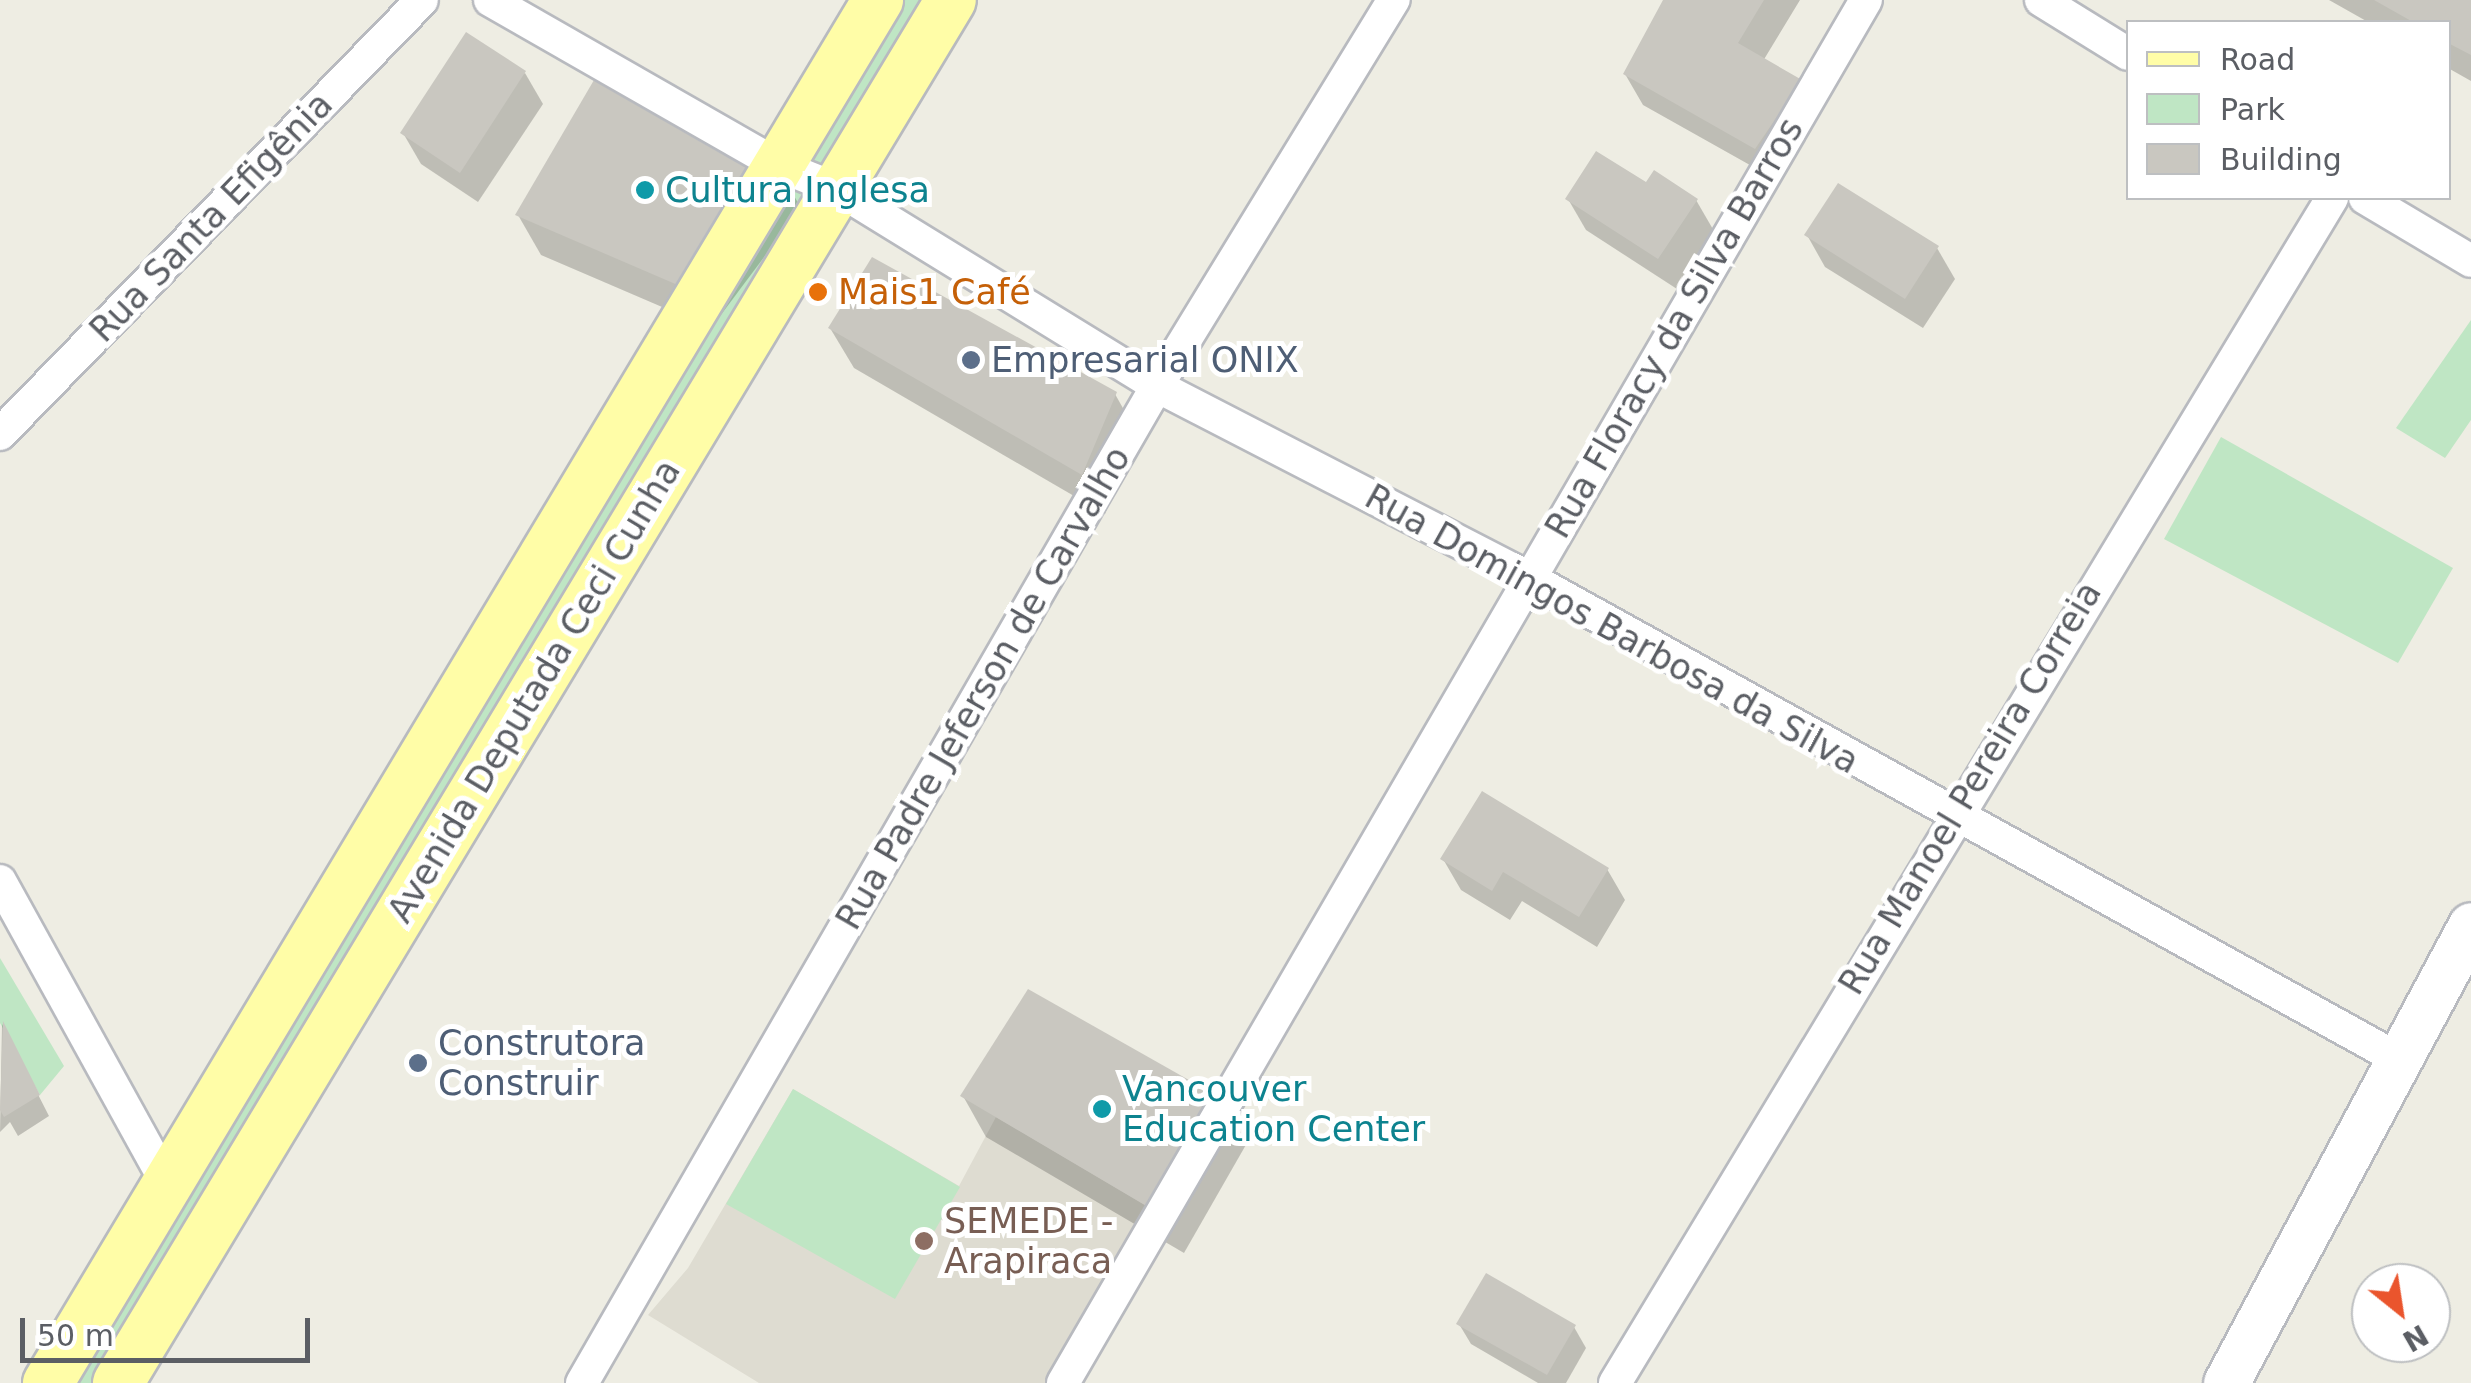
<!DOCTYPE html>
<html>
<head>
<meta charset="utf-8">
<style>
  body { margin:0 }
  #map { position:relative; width:2471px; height:1383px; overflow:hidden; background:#eeede3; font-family:"DejaVu Sans",sans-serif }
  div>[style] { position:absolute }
  .education>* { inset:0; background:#dedcd1 }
  .green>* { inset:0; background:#bfe6c4 }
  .shadow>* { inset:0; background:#0003 }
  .building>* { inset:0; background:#c9c7c0 }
  .roads { filter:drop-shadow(2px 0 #b8babf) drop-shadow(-2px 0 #b8babf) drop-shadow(0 2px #b8babf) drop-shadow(0 -2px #b8babf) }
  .street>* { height:32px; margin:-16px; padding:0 16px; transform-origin:16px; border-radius:16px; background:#fff }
  .secondary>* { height:45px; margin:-22.5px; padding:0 22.5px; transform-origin:22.5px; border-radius:22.5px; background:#fff }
  .primary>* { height:50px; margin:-25px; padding:0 25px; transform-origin:25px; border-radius:25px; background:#fffda7 }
  .dots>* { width:28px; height:28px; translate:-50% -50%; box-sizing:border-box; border:5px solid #fff; border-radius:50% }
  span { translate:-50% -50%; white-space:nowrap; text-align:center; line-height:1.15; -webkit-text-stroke:10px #fff; paint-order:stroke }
  .culture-label { font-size:35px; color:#0d838f }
  .left { translate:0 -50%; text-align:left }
  .street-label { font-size:35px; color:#5b5e64 }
  .food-label { font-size:35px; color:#c56008 }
  .service-label { font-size:35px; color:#4e5e75 }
  .education-label { font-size:35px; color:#785e54 }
  .legend { position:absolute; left:2126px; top:20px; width:325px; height:180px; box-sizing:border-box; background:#fff; border:2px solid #bdbfc1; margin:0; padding:12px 18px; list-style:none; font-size:30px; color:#5b5e64 }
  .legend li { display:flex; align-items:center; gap:20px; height:50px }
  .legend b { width:50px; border:2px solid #bdbfc1 }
  .north { position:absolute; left:2351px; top:1263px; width:100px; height:100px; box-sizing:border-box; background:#fff; border:2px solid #bdbfc1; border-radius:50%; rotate:150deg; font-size:28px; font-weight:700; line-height:40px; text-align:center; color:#5b5e64 }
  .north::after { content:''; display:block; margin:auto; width:35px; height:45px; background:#ea552d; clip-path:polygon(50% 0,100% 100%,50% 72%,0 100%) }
  .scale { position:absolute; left:20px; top:1318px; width:290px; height:45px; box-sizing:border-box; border:5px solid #5b5e64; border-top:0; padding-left:12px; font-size:30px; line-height:35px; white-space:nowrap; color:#5b5e64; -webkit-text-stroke:8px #fff; paint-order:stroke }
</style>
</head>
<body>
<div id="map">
  <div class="education">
    <i style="clip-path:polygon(793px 1089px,959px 1186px,996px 1117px,1160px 1214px,1063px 1383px,759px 1383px,648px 1315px,688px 1268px)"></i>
  </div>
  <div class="green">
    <i style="clip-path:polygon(878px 0,950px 0,118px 1383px,48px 1383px)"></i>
    <i style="clip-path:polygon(2471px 320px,2471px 420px,2445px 458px,2396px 428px)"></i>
    <i style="clip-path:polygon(2221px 437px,2453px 568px,2398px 663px,2164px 539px)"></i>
    <i style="clip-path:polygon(0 958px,64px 1066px,40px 1095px,0 1023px)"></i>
    <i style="clip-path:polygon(793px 1089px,960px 1187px,895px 1299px,726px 1204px)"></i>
  </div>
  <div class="shadow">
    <i style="clip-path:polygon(1667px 0,1800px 0,1763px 61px,1800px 82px,1773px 178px,1643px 105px,1625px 74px)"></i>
    <i style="clip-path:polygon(2329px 0,2471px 0,2471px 81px,2448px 68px,2448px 22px,2368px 22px)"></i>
    <i style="clip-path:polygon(525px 73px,543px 104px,478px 202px,421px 164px,403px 133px)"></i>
    <i style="clip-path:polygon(778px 168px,801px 208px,711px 328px,541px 255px,518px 215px)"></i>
    <i style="clip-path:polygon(1646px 186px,1696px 200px,1714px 231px,1677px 289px,1586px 230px,1568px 199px)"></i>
    <i style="clip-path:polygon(1807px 235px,1937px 248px,1955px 279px,1923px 328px,1825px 267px)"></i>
    <i style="clip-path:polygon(830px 328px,1115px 394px,1138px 435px,1105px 514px,854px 368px)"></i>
    <i style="clip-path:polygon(1443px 859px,1607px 869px,1625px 900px,1597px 947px,1522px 901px,1510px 920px,1461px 890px)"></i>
    <i style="clip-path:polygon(2px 1024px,49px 1116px,18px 1136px,10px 1122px,0 1132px)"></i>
    <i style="clip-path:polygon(963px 1096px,1224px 1103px,1247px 1143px,1184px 1253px,986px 1137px)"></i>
    <i style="clip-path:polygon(1459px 1324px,1574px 1327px,1586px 1348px,1566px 1383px,1538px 1383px,1471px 1344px)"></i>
  </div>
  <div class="building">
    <i style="clip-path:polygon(1663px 0,1764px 0,1738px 43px,1802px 80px,1755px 149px,1623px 74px)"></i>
    <i style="clip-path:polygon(2374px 0,2471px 0,2471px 55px,2448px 43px,2448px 22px,2413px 22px)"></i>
    <i style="clip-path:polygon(466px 32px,526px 71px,460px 173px,400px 133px)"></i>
    <i style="clip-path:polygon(594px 80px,780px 166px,687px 289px,515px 215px)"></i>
    <i style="clip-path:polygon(1596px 151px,1646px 182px,1654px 170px,1698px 199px,1658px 259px,1565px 199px)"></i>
    <i style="clip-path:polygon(1838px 183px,1939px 246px,1905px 299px,1804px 235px)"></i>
    <i style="clip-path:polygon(872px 257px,1117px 392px,1082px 475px,828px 328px)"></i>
    <i style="clip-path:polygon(1482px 791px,1609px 868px,1579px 917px,1503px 872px,1492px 891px,1440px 859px)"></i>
    <i style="clip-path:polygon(1028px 989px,1226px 1101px,1160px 1214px,960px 1096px)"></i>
    <i style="clip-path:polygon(3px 1021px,40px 1095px,4px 1117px,0 1110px)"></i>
    <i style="clip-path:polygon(1486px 1273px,1576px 1325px,1547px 1375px,1456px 1324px)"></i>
  </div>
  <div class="roads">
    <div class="street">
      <i style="left:490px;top:0;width:334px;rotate:29.8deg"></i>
      <i style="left:780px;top:166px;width:61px;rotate:22deg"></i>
      <i style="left:837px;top:189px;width:376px;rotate:31.6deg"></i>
      <i style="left:1157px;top:386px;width:419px;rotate:27.3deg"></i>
      <i style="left:1529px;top:578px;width:990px;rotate:28.95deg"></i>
      <i style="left:2041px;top:0;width:102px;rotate:31.8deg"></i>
      <i style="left:2365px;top:198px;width:123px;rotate:30.7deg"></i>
      <i style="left:0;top:434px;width:605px;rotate:-45.8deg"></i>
      <i style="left:0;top:881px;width:345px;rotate:61.1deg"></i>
      <i style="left:582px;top:1383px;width:1151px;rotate:-60.03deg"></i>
      <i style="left:1157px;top:386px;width:453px;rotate:-58.5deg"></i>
      <i style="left:1063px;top:1383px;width:1599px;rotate:-59.86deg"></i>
      <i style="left:1615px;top:1383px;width:1385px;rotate:-58.82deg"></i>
    </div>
    <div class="secondary">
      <i style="left:2226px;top:1383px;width:519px;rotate:-61.86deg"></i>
    </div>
    <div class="primary">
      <i style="left:48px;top:1383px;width:1613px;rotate:-59.03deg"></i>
      <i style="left:118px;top:1383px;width:1614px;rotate:-58.94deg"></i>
    </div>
  </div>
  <div class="dots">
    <i style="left:645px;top:190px;background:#0f9aa8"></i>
    <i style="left:818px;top:292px;background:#e8710a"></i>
    <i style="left:971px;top:360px;background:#5c6f8a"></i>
    <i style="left:418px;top:1063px;background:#5c6f8a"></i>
    <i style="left:1102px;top:1109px;background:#0f9aa8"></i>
    <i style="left:924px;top:1241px;background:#8d6e63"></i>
  </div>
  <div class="culture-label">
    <span class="left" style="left:665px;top:190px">Cultura Inglesa</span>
    <span class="left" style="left:1122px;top:1109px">Vancouver<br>Education Center</span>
  </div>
  <div class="street-label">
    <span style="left:211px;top:217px;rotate:-46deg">Rua Santa Efigênia</span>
    <span style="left:1674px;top:328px;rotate:-60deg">Rua Floracy da Silva Barros</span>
    <span style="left:1612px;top:629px;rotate:29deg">Rua Domingos Barbosa da Silva</span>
    <span style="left:983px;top:688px;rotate:-60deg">Rua Padre Jeferson de Carvalho</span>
    <span style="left:534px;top:691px;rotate:-59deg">Avenida Deputada Ceci Cunha</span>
    <span style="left:1970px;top:788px;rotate:-59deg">Rua Manoel Pereira Correia</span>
  </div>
  <div class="food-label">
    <span class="left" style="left:838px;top:292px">Mais1 Café</span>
  </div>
  <div class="service-label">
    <span class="left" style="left:991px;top:360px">Empresarial ONIX</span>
    <span class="left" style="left:438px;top:1063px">Construtora<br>Construir</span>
  </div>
  <div class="education-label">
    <span class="left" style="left:944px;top:1241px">SEMEDE -<br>Arapiraca</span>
  </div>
  <ul class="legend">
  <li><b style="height:12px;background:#fffda7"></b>Road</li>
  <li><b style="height:28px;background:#bfe6c4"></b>Park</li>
  <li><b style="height:28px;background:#c9c7c0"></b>Building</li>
  </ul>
  <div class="north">N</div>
  <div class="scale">50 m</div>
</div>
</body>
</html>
